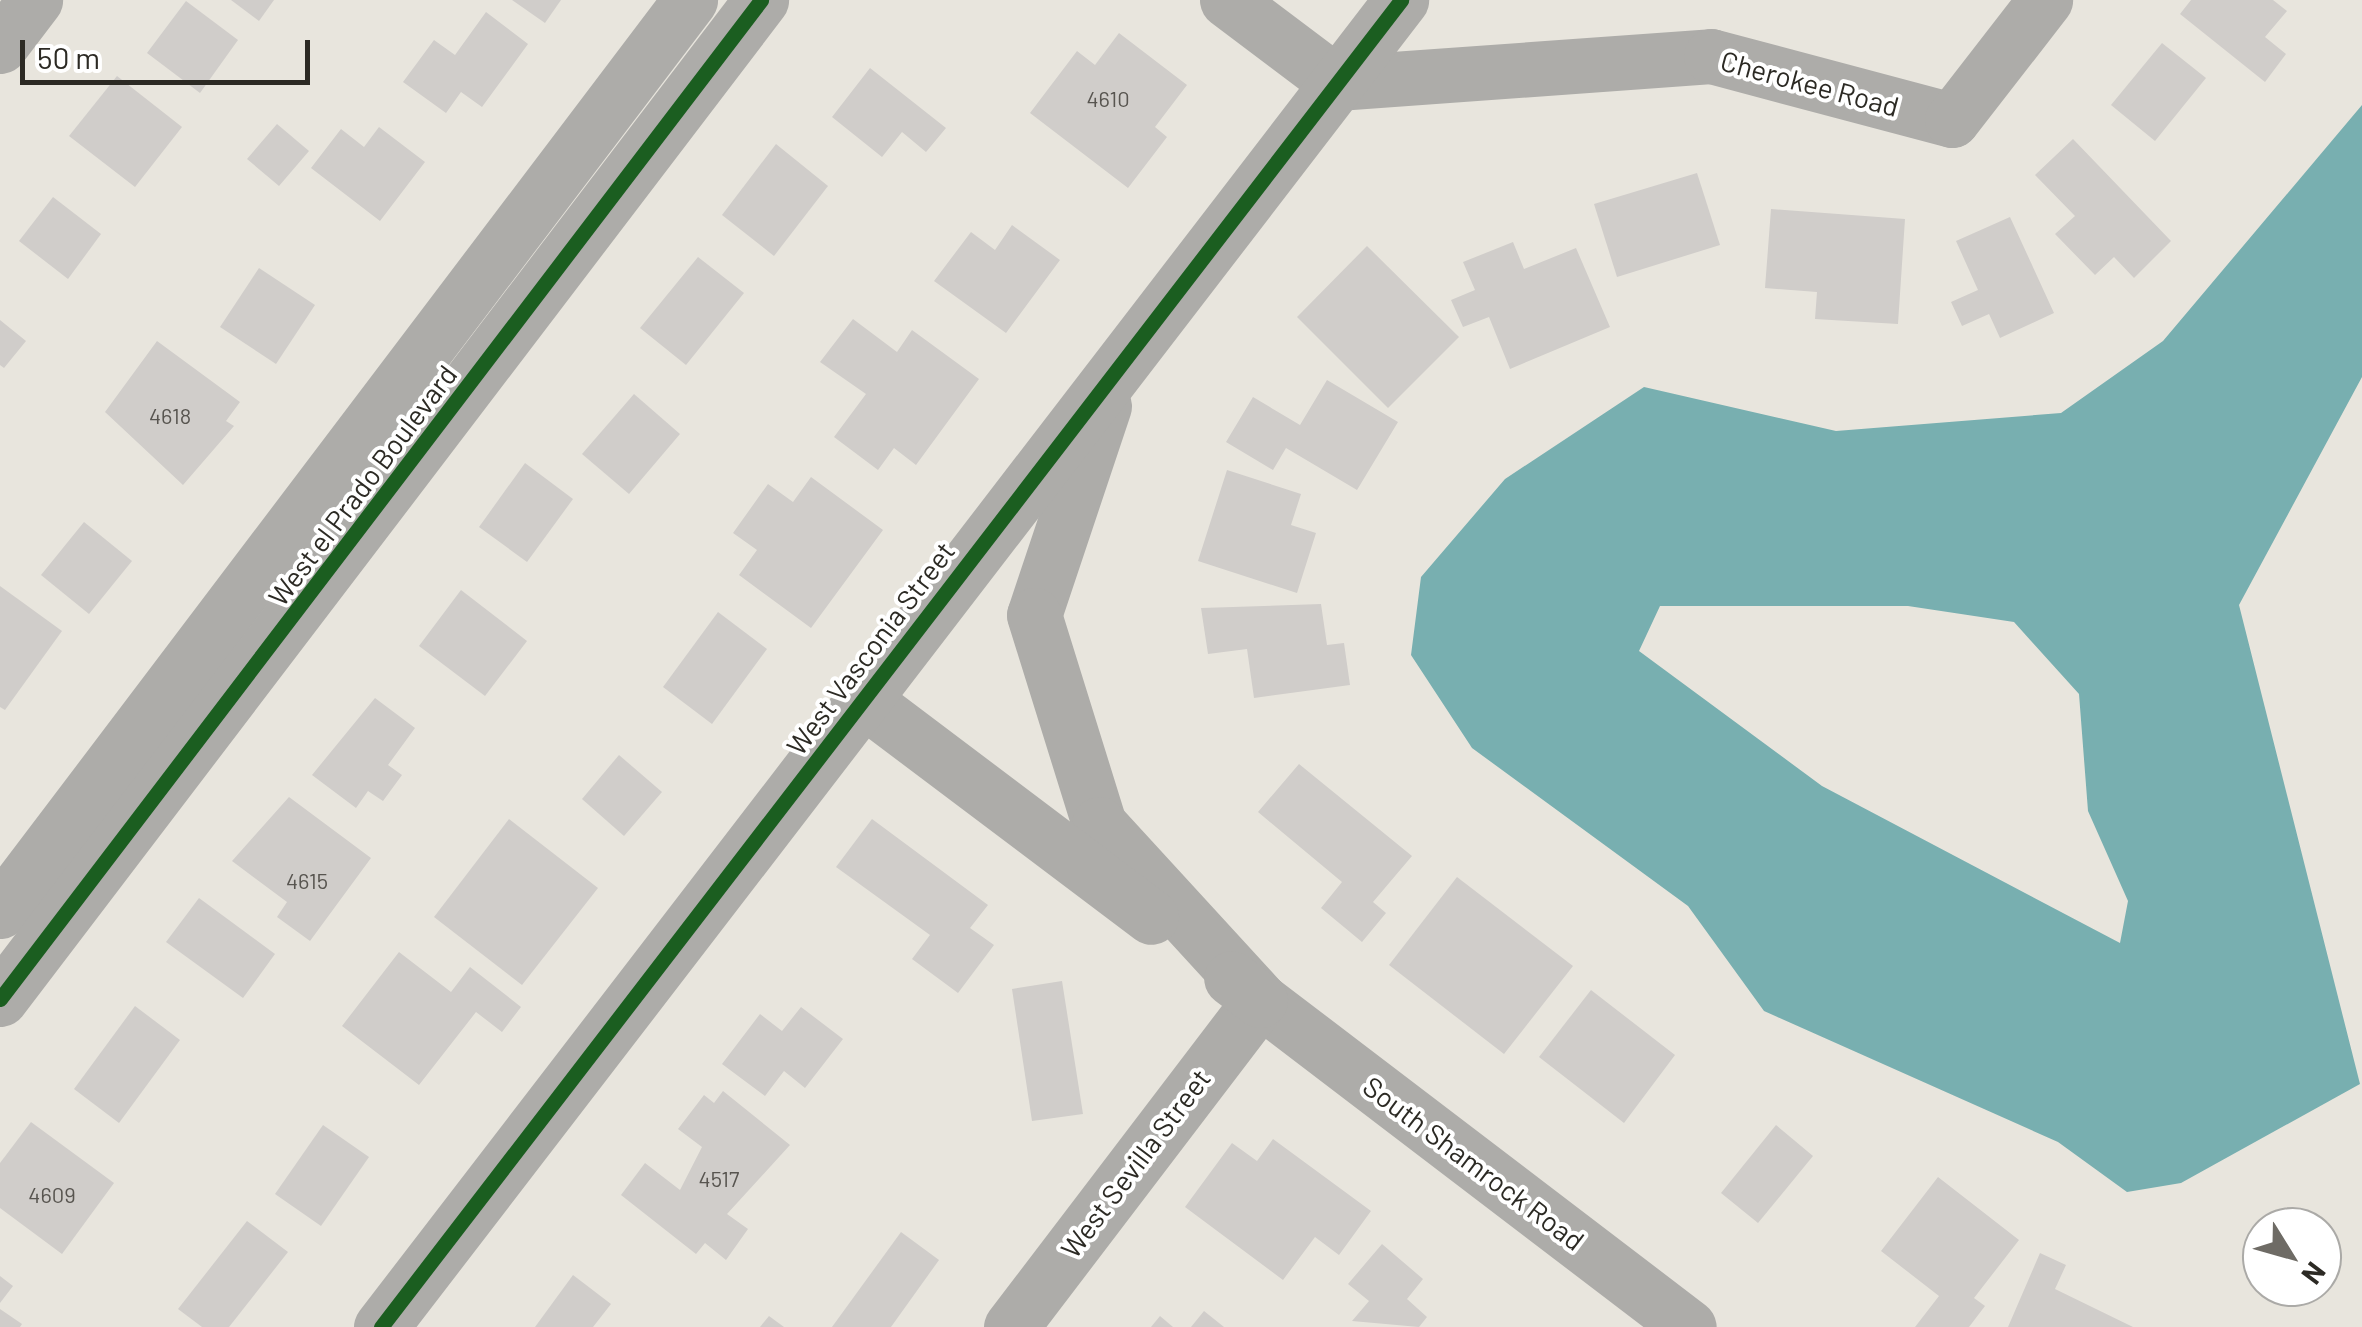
<!DOCTYPE html>
<html>
<head>
<meta charset="utf-8">
<style>
  body { margin:0 }
  #map { position:relative; width:2362px; height:1327px; overflow:hidden; background:#e8e5dd; font-family:Barlow,sans-serif }
  div>[style] { position:absolute }
  .water>* { inset:0; background:#78afb0 }
  .building>* { inset:0; background:#d0cdca }
  .minor>* { height:55px; margin:-27.5px; padding:0 27.5px; transform-origin:27.5px; border-radius:27.5px; background:#adaca9 }
  .cycleway>* { height:15px; margin:-7.5px; padding:0 7.5px; transform-origin:7.5px; border-radius:7.5px; background:#1b5e20 }
  span { translate:-50% -50%; white-space:nowrap; text-align:center; line-height:1.15; -webkit-text-stroke:8px #fff; paint-order:stroke }
  .number-label { font-size:22px; color:#585550 }
  .number-label span { -webkit-text-stroke-width:0 }
  .street-label { font-size:28px; color:#2c2a24 }
  .north { position:absolute; left:2242px; top:1207px; width:100px; height:100px; box-sizing:border-box; background:#fff; border:2px solid #abaaa7; border-radius:50%; rotate:127deg; font-size:28px; font-weight:700; line-height:40px; text-align:center; color:#2c2a24 }
  .north::after { content:''; display:block; margin:auto; width:35px; height:45px; background:#6e6b65; clip-path:polygon(50% 0,100% 100%,50% 72%,0 100%) }
  .scale { position:absolute; left:20px; top:40px; width:290px; height:45px; box-sizing:border-box; border:5px solid #2c2a24; border-top:0; padding-left:12px; font-size:30px; line-height:35px; white-space:nowrap; color:#2c2a24; -webkit-text-stroke:8px #fff; paint-order:stroke }
</style>
</head>
<body>
<div id="map">
  <div class="water">
    <i style="clip-path:polygon(evenodd,2362px 105px,2362px 377px,2239px 605px,2360px 1084px,2181px 1183px,2127px 1192px,2058px 1142px,1764px 1011px,1688px 906px,1472px 748px,1411px 655px,1421px 577px,1505px 479px,1644px 387px,1836px 431px,2061px 413px,2163px 341px,2362px 105px,1660px 606px,1908px 606px,2014px 622px,2079px 694px,2088px 811px,2128px 901px,2120px 943px,1822px 786px,1639px 651px,1660px 606px)"></i>
  </div>
  <div class="building">
    <i style="clip-path:polygon(231px 0,274px 0,259px 21px)"></i>
    <i style="clip-path:polygon(512px 0,561px 0,545px 23px)"></i>
    <i style="clip-path:polygon(2191px 0,2273px 0,2287px 11px,2265px 37px,2286px 54px,2265px 82px,2180px 14px)"></i>
    <i style="clip-path:polygon(186px 1px,238px 40px,200px 93px,147px 53px)"></i>
    <i style="clip-path:polygon(486px 12px,528px 44px,482px 107px,461px 92px,446px 113px,403px 82px,434px 40px,455px 55px)"></i>
    <i style="clip-path:polygon(1119px 33px,1187px 85px,1155px 127px,1167px 137px,1128px 188px,1030px 113px,1077px 51px,1095px 65px)"></i>
    <i style="clip-path:polygon(2162px 43px,2206px 78px,2155px 141px,2111px 105px)"></i>
    <i style="clip-path:polygon(870px 68px,946px 128px,926px 152px,902px 132px,882px 157px,832px 117px)"></i>
    <i style="clip-path:polygon(117px 76px,182px 127px,135px 187px,69px 136px)"></i>
    <i style="clip-path:polygon(277px 124px,309px 151px,279px 186px,247px 159px)"></i>
    <i style="clip-path:polygon(379px 127px,425px 162px,380px 221px,311px 168px,341px 129px,364px 147px)"></i>
    <i style="clip-path:polygon(2073px 139px,2171px 241px,2134px 278px,2114px 257px,2095px 275px,2055px 234px,2075px 216px,2035px 175px)"></i>
    <i style="clip-path:polygon(776px 144px,828px 186px,774px 256px,722px 215px)"></i>
    <i style="clip-path:polygon(1697px 173px,1720px 245px,1617px 277px,1594px 204px)"></i>
    <i style="clip-path:polygon(53px 197px,101px 234px,68px 279px,19px 241px)"></i>
    <i style="clip-path:polygon(1771px 209px,1905px 219px,1898px 324px,1815px 319px,1817px 292px,1765px 288px)"></i>
    <i style="clip-path:polygon(2010px 217px,2054px 313px,2000px 338px,1989px 314px,1962px 326px,1951px 302px,1978px 290px,1956px 241px)"></i>
    <i style="clip-path:polygon(1012px 225px,1060px 260px,1006px 333px,934px 281px,971px 232px,995px 250px)"></i>
    <i style="clip-path:polygon(1513px 242px,1524px 269px,1576px 248px,1610px 327px,1510px 369px,1489px 317px,1463px 327px,1451px 300px,1475px 290px,1463px 262px)"></i>
    <i style="clip-path:polygon(1367px 246px,1459px 337px,1388px 408px,1297px 317px)"></i>
    <i style="clip-path:polygon(698px 257px,744px 293px,686px 365px,640px 328px)"></i>
    <i style="clip-path:polygon(259px 268px,315px 305px,276px 364px,220px 327px)"></i>
    <i style="clip-path:polygon(853px 319px,897px 352px,912px 330px,979px 379px,916px 465px,894px 448px,878px 470px,834px 437px,866px 394px,820px 362px)"></i>
    <i style="clip-path:polygon(0 320px,26px 341px,4px 368px,0 365px)"></i>
    <i style="clip-path:polygon(157px 341px,240px 402px,226px 421px,234px 426px,183px 485px,105px 412px)"></i>
    <i style="clip-path:polygon(1327px 380px,1398px 422px,1357px 490px,1286px 448px,1273px 470px,1226px 442px,1253px 397px,1300px 425px)"></i>
    <i style="clip-path:polygon(634px 394px,680px 434px,629px 494px,582px 454px)"></i>
    <i style="clip-path:polygon(525px 463px,573px 499px,527px 562px,479px 527px)"></i>
    <i style="clip-path:polygon(1227px 470px,1301px 494px,1291px 525px,1316px 533px,1297px 593px,1198px 561px)"></i>
    <i style="clip-path:polygon(811px 477px,883px 530px,811px 628px,739px 575px,757px 550px,733px 533px,768px 484px,793px 502px)"></i>
    <i style="clip-path:polygon(84px 522px,132px 561px,89px 614px,41px 575px)"></i>
    <i style="clip-path:polygon(0 586px,62px 631px,5px 710px,0 707px)"></i>
    <i style="clip-path:polygon(461px 590px,527px 641px,485px 696px,419px 646px)"></i>
    <i style="clip-path:polygon(1321px 604px,1327px 645px,1344px 643px,1350px 685px,1254px 698px,1247px 649px,1208px 654px,1201px 608px)"></i>
    <i style="clip-path:polygon(718px 612px,767px 649px,712px 724px,663px 687px)"></i>
    <i style="clip-path:polygon(375px 698px,415px 728px,388px 765px,402px 775px,383px 801px,368px 791px,356px 808px,312px 775px)"></i>
    <i style="clip-path:polygon(619px 755px,662px 792px,624px 836px,582px 799px)"></i>
    <i style="clip-path:polygon(1299px 764px,1412px 856px,1373px 902px,1386px 913px,1362px 942px,1321px 908px,1342px 882px,1258px 812px)"></i>
    <i style="clip-path:polygon(289px 797px,371px 858px,310px 941px,277px 917px,287px 902px,232px 861px)"></i>
    <i style="clip-path:polygon(509px 819px,598px 888px,522px 985px,434px 917px)"></i>
    <i style="clip-path:polygon(872px 819px,988px 905px,970px 928px,994px 945px,958px 993px,912px 959px,930px 935px,836px 867px)"></i>
    <i style="clip-path:polygon(1457px 877px,1573px 966px,1504px 1054px,1389px 965px)"></i>
    <i style="clip-path:polygon(199px 898px,275px 954px,243px 998px,166px 942px)"></i>
    <i style="clip-path:polygon(399px 952px,451px 992px,470px 967px,521px 1007px,502px 1032px,476px 1012px,419px 1085px,342px 1026px)"></i>
    <i style="clip-path:polygon(1062px 981px,1083px 1114px,1032px 1121px,1012px 989px)"></i>
    <i style="clip-path:polygon(1591px 990px,1675px 1055px,1624px 1123px,1539px 1057px)"></i>
    <i style="clip-path:polygon(135px 1006px,180px 1040px,119px 1123px,74px 1089px)"></i>
    <i style="clip-path:polygon(801px 1007px,843px 1039px,805px 1088px,784px 1071px,765px 1096px,722px 1064px,760px 1014px,782px 1031px)"></i>
    <i style="clip-path:polygon(723px 1091px,790px 1145px,727px 1214px,748px 1229px,726px 1260px,705px 1243px,696px 1254px,621px 1195px,645px 1163px,680px 1190px,702px 1147px,678px 1129px,704px 1095px,714px 1103px)"></i>
    <i style="clip-path:polygon(31px 1122px,114px 1183px,62px 1254px,0 1208px,0 1163px)"></i>
    <i style="clip-path:polygon(323px 1125px,369px 1157px,321px 1226px,275px 1194px)"></i>
    <i style="clip-path:polygon(1776px 1125px,1813px 1156px,1758px 1223px,1721px 1193px)"></i>
    <i style="clip-path:polygon(1273px 1139px,1371px 1211px,1339px 1255px,1315px 1237px,1283px 1280px,1185px 1207px,1232px 1143px,1257px 1161px)"></i>
    <i style="clip-path:polygon(1938px 1177px,2019px 1240px,1974px 1298px,1985px 1306px,1969px 1327px,1915px 1327px,1939px 1296px,1881px 1251px)"></i>
    <i style="clip-path:polygon(247px 1221px,288px 1252px,229px 1327px,202px 1327px,178px 1309px)"></i>
    <i style="clip-path:polygon(901px 1232px,939px 1260px,891px 1327px,832px 1327px)"></i>
    <i style="clip-path:polygon(1382px 1244px,1423px 1279px,1407px 1299px,1427px 1317px,1419px 1327px,1352px 1321px,1369px 1301px,1348px 1284px)"></i>
    <i style="clip-path:polygon(2040px 1253px,2066px 1265px,2055px 1289px,2133px 1327px,2008px 1327px)"></i>
    <i style="clip-path:polygon(573px 1275px,611px 1304px,593px 1327px,535px 1327px)"></i>
    <i style="clip-path:polygon(0 1276px,13px 1286px,0 1303px)"></i>
    <i style="clip-path:polygon(0 1309px,22px 1324px,20px 1327px,0 1327px)"></i>
    <i style="clip-path:polygon(1204px 1311px,1224px 1327px,1191px 1327px)"></i>
    <i style="clip-path:polygon(769px 1316px,784px 1327px,760px 1327px)"></i>
    <i style="clip-path:polygon(1160px 1316px,1173px 1327px,1151px 1327px)"></i>
  </div>
  <div class="minor">
    <i style="left:1227px;top:0;width:138px;rotate:37deg"></i>
    <i style="left:1337px;top:83px;width:375px;rotate:-4.1deg"></i>
    <i style="left:1711px;top:56px;width:249px;rotate:14.9deg"></i>
    <i style="left:1952px;top:120px;width:152px;rotate:-52.2deg"></i>
    <i style="left:0;top:46px;width:58px;rotate:-52.7deg"></i>
    <i style="left:1104px;top:406px;width:220px;rotate:108.5deg"></i>
    <i style="left:1034px;top:615px;width:219px;rotate:72.7deg"></i>
    <i style="left:1099px;top:824px;width:239px;rotate:47.5deg"></i>
    <i style="left:1260px;top:1000px;width:539px;rotate:37.32deg"></i>
    <i style="left:862px;top:699px;width:362px;rotate:37deg"></i>
    <i style="left:0;top:911px;width:1143px;rotate:-52.86deg"></i>
    <i style="left:0;top:999px;width:1256px;rotate:-52.7deg"></i>
    <i style="left:381px;top:1327px;width:1674px;rotate:-52.45deg"></i>
    <i style="left:1011px;top:1327px;width:411px;rotate:-52.7deg"></i>
    <i style="left:1260px;top:1000px;width:36px;rotate:-143deg"></i>
  </div>
  <div class="cycleway">
    <i style="left:0;top:999px;width:1256px;rotate:-52.7deg"></i>
    <i style="left:381px;top:1327px;width:1674px;rotate:-52.45deg"></i>
  </div>
  <div class="number-label">
    <span style="left:1108px;top:99px">4610</span>
    <span style="left:170px;top:416px">4618</span>
    <span style="left:307px;top:881px">4615</span>
    <span style="left:719px;top:1179px">4517</span>
    <span style="left:52px;top:1195px">4609</span>
  </div>
  <div class="street-label">
    <span style="left:1810px;top:83px;rotate:15deg">Cherokee Road</span>
    <span style="left:362px;top:485px;rotate:-53deg">West el Prado Boulevard</span>
    <span style="left:870px;top:648px;rotate:-53deg">West Vasconia Street</span>
    <span style="left:1135px;top:1163px;rotate:-53deg">West Sevilla Street</span>
    <span style="left:1474px;top:1163px;rotate:37deg">South Shamrock Road</span>
  </div>
  <div class="north">N</div>
  <div class="scale">50 m</div>
</div>
</body>
</html>
